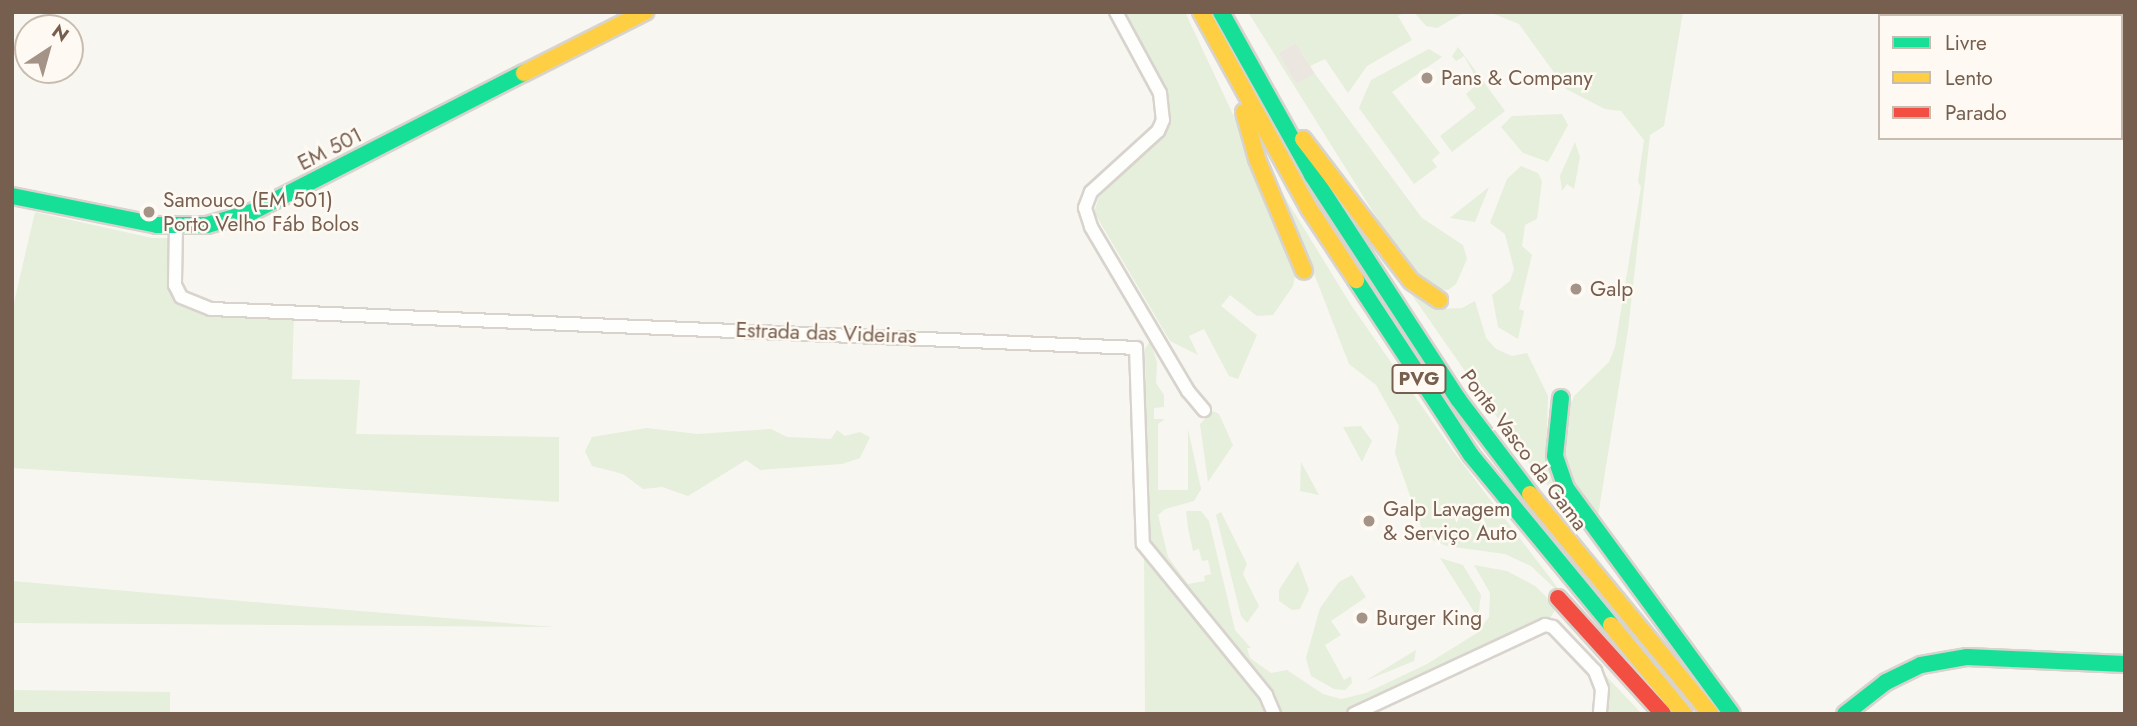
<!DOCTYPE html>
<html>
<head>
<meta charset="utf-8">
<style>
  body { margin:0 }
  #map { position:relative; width:2137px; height:726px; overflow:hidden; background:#f8f6f0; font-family:Jost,sans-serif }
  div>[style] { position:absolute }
  .industrial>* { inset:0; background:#ebe6e0 }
  .green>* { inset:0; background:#e5efdb }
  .roads { filter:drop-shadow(2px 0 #d8d3cd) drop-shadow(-2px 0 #d8d3cd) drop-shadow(0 2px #d8d3cd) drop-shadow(0 -2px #d8d3cd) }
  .street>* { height:12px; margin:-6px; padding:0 6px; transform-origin:6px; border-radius:6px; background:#fefefd }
  .fast>* { height:16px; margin:-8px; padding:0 8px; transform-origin:8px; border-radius:8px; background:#16e098 }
  .slow>* { height:16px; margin:-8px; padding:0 8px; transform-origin:8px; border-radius:8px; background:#ffcf43 }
  .jam>* { height:16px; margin:-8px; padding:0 8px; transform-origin:8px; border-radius:8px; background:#f24e42 }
  .dots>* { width:19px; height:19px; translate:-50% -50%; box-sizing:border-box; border:4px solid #fefaf3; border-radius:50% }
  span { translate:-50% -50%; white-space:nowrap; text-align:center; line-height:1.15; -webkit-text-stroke:5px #fefaf3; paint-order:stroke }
  .shield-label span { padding:2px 5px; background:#fefaf3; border:2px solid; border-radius:5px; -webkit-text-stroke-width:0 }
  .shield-label { font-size:19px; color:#775f4f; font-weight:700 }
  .poi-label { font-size:21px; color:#775f4f }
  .left { translate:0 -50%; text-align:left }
  .street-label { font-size:21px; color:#775f4f }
  .frame { position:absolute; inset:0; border:14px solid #775f4f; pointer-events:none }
  .legend { position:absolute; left:1878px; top:14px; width:245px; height:126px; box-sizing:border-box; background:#fefaf3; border:2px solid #c8bcb1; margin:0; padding:9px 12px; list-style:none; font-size:21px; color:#775f4f }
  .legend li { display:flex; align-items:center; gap:14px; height:35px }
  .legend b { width:35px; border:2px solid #c8bcb1 }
  .north { position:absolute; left:14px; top:14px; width:70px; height:70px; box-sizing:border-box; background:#fefaf3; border:2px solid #c8bcb1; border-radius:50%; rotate:36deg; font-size:19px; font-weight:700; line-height:28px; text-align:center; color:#775f4f }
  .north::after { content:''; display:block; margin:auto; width:24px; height:32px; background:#a49487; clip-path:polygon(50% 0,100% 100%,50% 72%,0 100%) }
</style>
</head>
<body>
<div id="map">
  <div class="industrial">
    <i style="clip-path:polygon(1296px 43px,1315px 74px,1296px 84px,1278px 53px)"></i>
  </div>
  <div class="green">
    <i style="clip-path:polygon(1116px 12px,1185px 12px,1237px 123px,1297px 266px,1293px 286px,1273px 315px,1257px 316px,1230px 295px,1221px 306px,1257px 335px,1238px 379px,1229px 376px,1204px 329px,1189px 336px,1198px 355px,1170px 341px,1094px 212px,1099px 197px,1144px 154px,1158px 131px,1164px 106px)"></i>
    <i style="clip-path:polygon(1248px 12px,1405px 12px,1398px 16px,1412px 40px,1367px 66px,1348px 93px,1325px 59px,1310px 66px,1296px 43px,1278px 53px,1296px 84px,1315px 74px,1422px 218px,1463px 245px,1467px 259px,1456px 284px,1448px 290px,1438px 289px,1421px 279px,1402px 258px)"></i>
    <i style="clip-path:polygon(1414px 12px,1465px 12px,1437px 28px,1426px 26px)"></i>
    <i style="clip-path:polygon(1489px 12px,1683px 12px,1664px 126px,1650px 135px,1628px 330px,1597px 522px,1569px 474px,1563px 451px,1567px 412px,1574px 396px,1609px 362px,1615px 347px,1641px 187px,1638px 182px,1644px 140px,1621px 111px,1605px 109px,1566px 89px,1519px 24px)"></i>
    <i style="clip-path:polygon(1458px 47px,1505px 111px,1452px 152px,1440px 136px,1476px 108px,1466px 94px,1479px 83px,1464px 56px,1456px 61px,1452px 56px)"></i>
    <i style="clip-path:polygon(1429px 49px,1442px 57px,1392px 92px,1440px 153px,1432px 160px,1437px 167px,1414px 184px,1359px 108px,1371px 80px)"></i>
    <i style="clip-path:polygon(1562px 114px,1568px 125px,1548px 162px,1523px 153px,1501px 127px,1512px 116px)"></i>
    <i style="clip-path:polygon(1575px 142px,1580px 157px,1574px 189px,1567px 184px,1562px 191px,1560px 176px)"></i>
    <i style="clip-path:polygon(1521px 166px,1538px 173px,1542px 181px,1537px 219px,1525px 225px,1522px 246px,1532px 255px,1519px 309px,1524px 311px,1518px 339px,1498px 327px,1492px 295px,1510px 281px,1514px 269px,1505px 234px,1490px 223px,1507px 179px)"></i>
    <i style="clip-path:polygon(1489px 187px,1475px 222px,1450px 218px,1451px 217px)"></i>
    <i style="clip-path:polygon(1284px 196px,1351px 305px,1453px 451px,1567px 600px,1531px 566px,1505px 554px,1447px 546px,1434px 541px,1421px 527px,1395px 453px,1399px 426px,1376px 385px,1349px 364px)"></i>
    <i style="clip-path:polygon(35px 212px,152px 238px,176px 238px,175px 285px,196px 306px,294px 312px,292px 379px,360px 380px,356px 434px,559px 437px,559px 502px,12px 468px,12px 311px)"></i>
    <i style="clip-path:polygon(1398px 275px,1440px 309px,1462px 308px,1475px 301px,1486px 338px,1496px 349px,1512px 356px,1527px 353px,1548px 396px,1546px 456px,1589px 535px,1529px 463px)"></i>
    <i style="clip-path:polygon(1150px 341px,1157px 362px,1156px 383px,1164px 395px,1164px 407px,1154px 408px,1154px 419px,1165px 419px,1158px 424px,1158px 490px,1188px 490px,1188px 429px,1201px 489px,1194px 501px,1165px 509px,1158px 515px,1168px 557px,1188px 584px,1205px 581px,1204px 576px,1211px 574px,1208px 560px,1202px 561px,1199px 549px,1193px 551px,1188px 528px,1186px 511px,1201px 511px,1209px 521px,1235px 630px,1251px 648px,1247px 648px,1250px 658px,1271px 673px,1287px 670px,1323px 694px,1341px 699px,1366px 693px,1427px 664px,1477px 633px,1489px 617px,1490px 593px,1474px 565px,1507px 571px,1535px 586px,1557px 607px,1550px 618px,1347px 714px,1279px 714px,1148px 541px,1145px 349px)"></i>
    <i style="clip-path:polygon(1213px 411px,1219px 414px,1233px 445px,1208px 482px,1200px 424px)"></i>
    <i style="clip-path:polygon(1361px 426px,1372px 441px,1362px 462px,1343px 427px)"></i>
    <i style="clip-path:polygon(647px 428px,697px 434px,771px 429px,787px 437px,831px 439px,837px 430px,845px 436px,860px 432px,870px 437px,860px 458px,842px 464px,760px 470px,746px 460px,688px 496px,662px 487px,643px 489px,623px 474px,592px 466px,585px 451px,592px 437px)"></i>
    <i style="clip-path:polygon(1301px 461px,1301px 462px,1319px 495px,1300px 491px)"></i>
    <i style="clip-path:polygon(1221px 512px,1247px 564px,1243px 574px,1259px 606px,1247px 623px,1241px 616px,1216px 515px)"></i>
    <i style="clip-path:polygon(1144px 554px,1264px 696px,1270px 714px,1145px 714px)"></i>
    <i style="clip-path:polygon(1440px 558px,1463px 565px,1481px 595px,1478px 618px)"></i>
    <i style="clip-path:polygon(1298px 561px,1309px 590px,1300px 609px,1292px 610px,1279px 601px,1279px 590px)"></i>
    <i style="clip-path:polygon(1352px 575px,1366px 597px,1331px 621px,1341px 635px,1325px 645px,1344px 680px,1351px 676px,1352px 683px,1345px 690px,1334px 689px,1311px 676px,1306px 658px,1320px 608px,1339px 582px)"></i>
    <i style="clip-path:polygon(12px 581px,312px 607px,555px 627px,12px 623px)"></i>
    <i style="clip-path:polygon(1416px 650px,1414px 661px,1365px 681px)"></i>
    <i style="clip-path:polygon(1606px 676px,1642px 714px,1603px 714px)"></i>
    <i style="clip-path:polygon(12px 690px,170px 692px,170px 714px,12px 714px)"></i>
  </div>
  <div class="roads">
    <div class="street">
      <i style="left:1116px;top:12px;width:92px;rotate:61.5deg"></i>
      <i style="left:1160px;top:93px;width:27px;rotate:84deg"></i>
      <i style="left:1163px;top:120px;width:12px;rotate:114deg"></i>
      <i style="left:1158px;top:131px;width:91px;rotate:137.7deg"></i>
      <i style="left:1091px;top:192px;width:17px;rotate:111deg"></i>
      <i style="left:1085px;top:208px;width:20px;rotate:72deg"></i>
      <i style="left:1091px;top:227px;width:191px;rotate:59.4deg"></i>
      <i style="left:1188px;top:391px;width:25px;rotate:50deg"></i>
      <i style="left:176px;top:225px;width:60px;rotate:91deg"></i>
      <i style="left:175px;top:285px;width:13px;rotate:63deg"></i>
      <i style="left:181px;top:297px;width:32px;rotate:22deg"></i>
      <i style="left:211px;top:309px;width:926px;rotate:2.41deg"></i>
      <i style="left:1136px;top:348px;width:196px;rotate:88deg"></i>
      <i style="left:1143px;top:544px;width:195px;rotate:50.8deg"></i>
      <i style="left:1266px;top:695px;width:21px;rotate:67deg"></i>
      <i style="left:1354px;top:714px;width:211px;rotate:-25deg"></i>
      <i style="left:1545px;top:625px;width:8px;rotate:14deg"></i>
      <i style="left:1553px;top:627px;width:61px;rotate:46.3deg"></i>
      <i style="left:1595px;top:671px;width:19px;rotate:69deg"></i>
      <i style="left:1602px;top:689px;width:25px;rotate:95deg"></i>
    </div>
    <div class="fast">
      <i style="left:1221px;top:12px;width:187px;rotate:60.8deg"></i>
      <i style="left:1312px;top:175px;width:267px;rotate:56.9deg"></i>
      <i style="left:1458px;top:399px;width:119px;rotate:52.8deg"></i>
      <i style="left:12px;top:196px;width:148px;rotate:11.3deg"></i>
      <i style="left:157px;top:225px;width:50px"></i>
      <i style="left:207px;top:225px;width:47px;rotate:-16.1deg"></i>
      <i style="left:252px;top:212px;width:305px;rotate:-27.1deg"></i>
      <i style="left:1356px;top:280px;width:209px;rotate:56.7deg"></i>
      <i style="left:1471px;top:455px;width:220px;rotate:50.5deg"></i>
      <i style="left:1561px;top:398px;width:58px;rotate:95.9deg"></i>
      <i style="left:1555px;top:456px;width:34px;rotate:71deg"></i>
      <i style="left:1566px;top:488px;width:280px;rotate:53.7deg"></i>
      <i style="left:1845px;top:714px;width:52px;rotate:-38deg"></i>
      <i style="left:1886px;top:682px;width:39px;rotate:-26deg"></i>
      <i style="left:1921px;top:665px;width:47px;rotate:-9.9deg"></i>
      <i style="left:1967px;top:657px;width:158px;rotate:2.5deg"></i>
    </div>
    <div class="slow">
      <i style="left:1201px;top:12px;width:226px;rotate:61.2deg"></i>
      <i style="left:1310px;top:210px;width:84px;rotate:56.7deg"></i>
      <i style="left:524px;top:73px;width:136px;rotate:-26.8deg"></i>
      <i style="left:1244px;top:112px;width:49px;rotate:74.5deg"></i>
      <i style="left:1257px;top:159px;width:121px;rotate:67.2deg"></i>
      <i style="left:1303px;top:139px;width:178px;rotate:52.7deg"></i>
      <i style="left:1411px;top:281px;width:34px;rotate:34deg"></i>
      <i style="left:1530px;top:494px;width:285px;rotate:50.6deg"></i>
      <i style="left:1611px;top:625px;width:115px;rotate:50.6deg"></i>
    </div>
    <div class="jam">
      <i style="left:1558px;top:598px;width:156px;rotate:47.8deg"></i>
    </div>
  </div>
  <div class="dots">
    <i style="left:1427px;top:78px;background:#a49487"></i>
    <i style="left:149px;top:212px;background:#a49487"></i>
    <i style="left:1576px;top:289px;background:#a49487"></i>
    <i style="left:1369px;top:521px;background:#a49487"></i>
    <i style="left:1362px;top:618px;background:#a49487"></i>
  </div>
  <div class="shield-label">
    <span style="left:1419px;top:379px">PVG</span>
  </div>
  <div class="poi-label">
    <span class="left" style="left:1441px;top:78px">Pans &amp; Company</span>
    <span class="left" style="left:163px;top:212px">Samouco (EM 501)<br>Porto Velho Fáb Bolos</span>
    <span class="left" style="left:1590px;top:289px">Galp</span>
    <span class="left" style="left:1383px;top:521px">Galp Lavagem<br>&amp; Serviço Auto</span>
    <span class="left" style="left:1376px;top:618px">Burger King</span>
  </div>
  <div class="street-label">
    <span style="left:330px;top:149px;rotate:-27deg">EM 501</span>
    <span style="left:826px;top:333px;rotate:2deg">Estrada das Videiras</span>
    <span style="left:1524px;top:450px;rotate:53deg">Ponte Vasco da Gama</span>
  </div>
  <div class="frame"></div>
  <ul class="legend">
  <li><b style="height:9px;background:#16e098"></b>Livre</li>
  <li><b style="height:9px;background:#ffcf43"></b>Lento</li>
  <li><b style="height:9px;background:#f24e42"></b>Parado</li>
  </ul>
  <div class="north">N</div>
</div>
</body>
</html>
